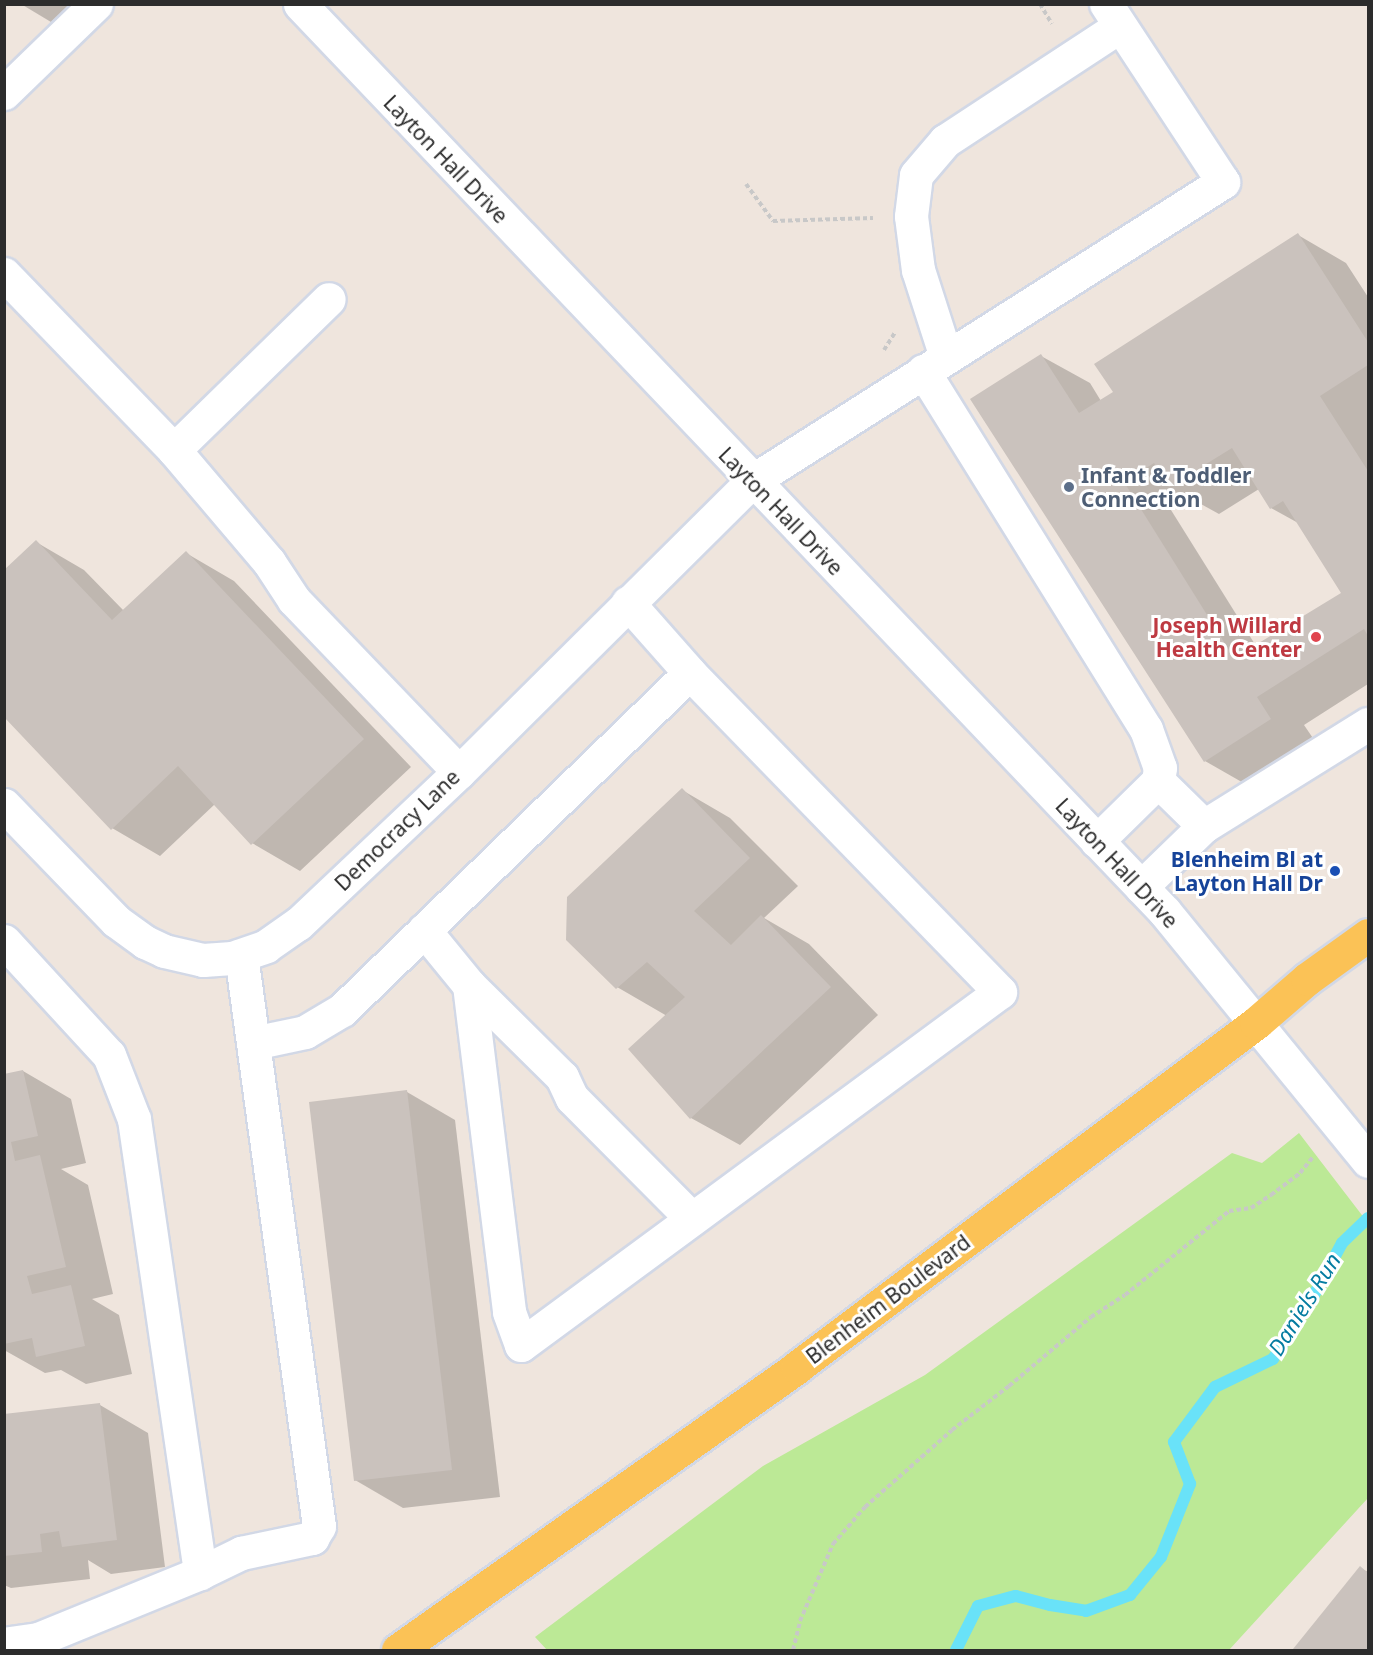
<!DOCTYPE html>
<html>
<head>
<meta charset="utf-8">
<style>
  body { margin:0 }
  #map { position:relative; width:1373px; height:1655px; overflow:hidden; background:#efe5dd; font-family:"Noto Sans",sans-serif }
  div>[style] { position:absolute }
  .green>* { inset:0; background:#bce996 }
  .shadow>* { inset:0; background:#0003 }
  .stream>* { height:12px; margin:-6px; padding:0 6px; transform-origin:6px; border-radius:6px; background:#69e2f8 }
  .building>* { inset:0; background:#cac2bd }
  .path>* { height:4px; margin-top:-2px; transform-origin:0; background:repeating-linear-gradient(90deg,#c8c8c8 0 4.5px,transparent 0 7.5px) }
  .roads { filter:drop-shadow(2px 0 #d2d8e6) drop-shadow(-2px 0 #d2d8e6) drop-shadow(0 2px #d2d8e6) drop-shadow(0 -2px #d2d8e6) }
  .minor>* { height:33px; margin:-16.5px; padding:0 16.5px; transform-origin:16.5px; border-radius:16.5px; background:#fff }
  .major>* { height:33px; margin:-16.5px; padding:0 16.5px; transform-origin:16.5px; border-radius:16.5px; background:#fbc256 }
  .dots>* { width:16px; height:16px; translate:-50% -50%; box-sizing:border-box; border:3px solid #fff; border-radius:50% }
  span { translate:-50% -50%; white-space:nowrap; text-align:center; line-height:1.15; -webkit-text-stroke:6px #fff; paint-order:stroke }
  .street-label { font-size:21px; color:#2c2c2c }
  .service-label { font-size:21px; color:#4e5e75; font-weight:700 }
  .left { translate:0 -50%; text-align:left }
  .health-label { font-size:21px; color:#be3a42; font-weight:700 }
  .right { translate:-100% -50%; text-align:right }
  .transit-label { font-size:21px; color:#164399; font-weight:700 }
  .water-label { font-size:22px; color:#047ca1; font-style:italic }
  .frame { position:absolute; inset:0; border:6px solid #2c2c2c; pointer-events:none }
</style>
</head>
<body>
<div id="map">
  <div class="green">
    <i style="clip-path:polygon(1299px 1133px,1368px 1223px,1368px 1498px,1229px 1650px,547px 1650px,535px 1637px,763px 1466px,925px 1375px,1232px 1153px,1262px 1163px)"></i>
  </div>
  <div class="shadow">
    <i style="clip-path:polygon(21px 4px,78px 4px,56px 25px)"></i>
    <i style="clip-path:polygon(evenodd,1298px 235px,1346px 263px,1368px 297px,1368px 684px,1304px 725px,1319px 747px,1254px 789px,1205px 761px,1041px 356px,1090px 383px,1101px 401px,1115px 392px,1298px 235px,1259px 489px,1271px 508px,1300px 524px,1343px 593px,1256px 646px,1171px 510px,1190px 498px,1219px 514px,1259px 489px)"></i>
    <i style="clip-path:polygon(36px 542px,84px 570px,124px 611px,186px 553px,234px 581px,411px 767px,300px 871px,252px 843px,215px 804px,160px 856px,112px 828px)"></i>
    <i style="clip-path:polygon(682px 790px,730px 818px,798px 886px,764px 918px,809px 944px,878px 1015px,740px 1145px,691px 1118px,630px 1049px,667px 1016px,617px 987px)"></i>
    <i style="clip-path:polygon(23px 1071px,71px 1099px,86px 1163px,61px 1169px,88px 1185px,113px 1294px,92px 1299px,119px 1315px,132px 1374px,86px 1384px,61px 1370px,45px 1373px,4px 1350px,4px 1075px)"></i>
    <i style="clip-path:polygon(407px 1092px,455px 1120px,500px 1497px,403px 1508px,355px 1480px)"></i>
    <i style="clip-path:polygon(100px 1405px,148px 1433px,165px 1567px,111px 1574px,88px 1560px,90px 1579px,11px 1588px,4px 1585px,4px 1416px)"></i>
    <i style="clip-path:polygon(1360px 1568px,1368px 1572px,1368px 1650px,1297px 1650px,1295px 1649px)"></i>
  </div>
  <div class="stream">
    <i style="left:956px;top:1650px;width:49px;rotate:-63.4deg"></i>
    <i style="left:978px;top:1606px;width:39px;rotate:-15deg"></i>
    <i style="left:1016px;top:1596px;width:35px;rotate:15deg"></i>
    <i style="left:1050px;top:1605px;width:36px;rotate:9deg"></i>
    <i style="left:1086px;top:1611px;width:47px;rotate:-20deg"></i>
    <i style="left:1130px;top:1595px;width:49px;rotate:-50.8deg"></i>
    <i style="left:1161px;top:1557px;width:79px;rotate:-68.3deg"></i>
    <i style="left:1190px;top:1484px;width:45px;rotate:-110.9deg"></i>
    <i style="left:1174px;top:1442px;width:69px;rotate:-53.3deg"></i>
    <i style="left:1215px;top:1387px;width:64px;rotate:-25.8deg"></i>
    <i style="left:1273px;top:1359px;width:76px;rotate:-57.4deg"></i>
    <i style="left:1314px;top:1295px;width:59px;rotate:-61.7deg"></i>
    <i style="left:1342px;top:1243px;width:36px;rotate:-44deg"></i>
  </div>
  <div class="building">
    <i style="clip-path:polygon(evenodd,1298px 233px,1368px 342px,1368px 365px,1320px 396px,1368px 471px,1368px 636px,1364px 629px,1257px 697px,1271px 719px,1204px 762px,970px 399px,1041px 354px,1079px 413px,1113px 392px,1094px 364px,1298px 233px,1232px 448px,1270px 509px,1283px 501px,1341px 593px,1234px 658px,1124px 482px,1154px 463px,1169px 487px,1232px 448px)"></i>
    <i style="clip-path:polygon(36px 540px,112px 620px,186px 551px,364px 739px,251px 845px,178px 766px,111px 830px,4px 717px,4px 570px)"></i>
    <i style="clip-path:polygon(682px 788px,750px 858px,694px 911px,731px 945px,761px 915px,831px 987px,690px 1119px,628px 1049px,685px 997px,647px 962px,616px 989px,566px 940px,567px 897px)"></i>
    <i style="clip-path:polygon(23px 1070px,38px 1136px,11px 1142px,15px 1161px,40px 1155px,66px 1267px,27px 1276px,32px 1294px,71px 1285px,85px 1346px,36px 1357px,32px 1338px,4px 1344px,4px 1074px)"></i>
    <i style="clip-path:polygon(407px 1090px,452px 1470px,354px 1481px,309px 1102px)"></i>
    <i style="clip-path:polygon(100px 1403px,117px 1540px,62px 1547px,59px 1531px,40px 1534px,42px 1552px,4px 1556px,4px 1414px)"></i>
    <i style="clip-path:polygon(1360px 1566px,1368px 1573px,1368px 1650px,1295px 1650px,1293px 1649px)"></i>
  </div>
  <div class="path">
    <i style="left:1040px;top:4px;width:23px;rotate:59deg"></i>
    <i style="left:746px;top:184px;width:46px;rotate:53.9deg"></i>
    <i style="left:773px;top:221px;width:100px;rotate:-1.7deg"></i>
    <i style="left:884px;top:350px;width:22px;rotate:-58deg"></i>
    <i style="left:793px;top:1650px;width:30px;rotate:-76deg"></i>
    <i style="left:800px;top:1621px;width:84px;rotate:-66.8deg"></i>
    <i style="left:833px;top:1544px;width:49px;rotate:-49.1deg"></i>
    <i style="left:865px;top:1507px;width:116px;rotate:-41.5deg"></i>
    <i style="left:952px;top:1430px;width:72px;rotate:-37.7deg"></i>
    <i style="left:1009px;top:1386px;width:107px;rotate:-40.1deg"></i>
    <i style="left:1091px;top:1317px;width:40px;rotate:-32.9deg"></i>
    <i style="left:1125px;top:1295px;width:134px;rotate:-38.9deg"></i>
    <i style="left:1229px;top:1211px;width:22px;rotate:-8deg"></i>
    <i style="left:1251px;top:1208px;width:24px;rotate:-33deg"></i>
    <i style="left:1271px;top:1195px;width:36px;rotate:-37deg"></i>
    <i style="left:1300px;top:1173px;width:22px;rotate:-51deg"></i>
  </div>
  <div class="roads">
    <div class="minor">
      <i style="left:300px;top:4px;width:1254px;rotate:46.39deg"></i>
      <i style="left:1165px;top:912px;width:321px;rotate:50.8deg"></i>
      <i style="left:4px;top:93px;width:128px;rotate:-44.1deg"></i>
      <i style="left:4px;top:274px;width:245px;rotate:46deg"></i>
      <i style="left:174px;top:450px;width:147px;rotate:49.7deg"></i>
      <i style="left:269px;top:562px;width:45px;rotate:56.7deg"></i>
      <i style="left:294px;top:600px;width:238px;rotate:46.2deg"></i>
      <i style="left:946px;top:357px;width:91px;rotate:-107.8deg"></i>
      <i style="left:918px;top:270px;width:54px;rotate:-97.4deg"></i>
      <i style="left:911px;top:216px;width:41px;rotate:-83deg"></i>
      <i style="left:916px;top:175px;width:45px;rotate:-49.5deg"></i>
      <i style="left:945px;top:141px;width:209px;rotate:-33.3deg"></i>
      <i style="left:923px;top:371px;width:422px;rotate:58.1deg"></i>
      <i style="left:1146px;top:729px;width:41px;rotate:70.3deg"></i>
      <i style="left:1160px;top:768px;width:13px;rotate:99deg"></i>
      <i style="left:1158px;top:781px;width:86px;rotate:135.5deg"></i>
      <i style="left:174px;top:450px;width:216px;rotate:-44.3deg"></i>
      <i style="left:4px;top:805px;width:161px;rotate:46deg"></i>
      <i style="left:116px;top:921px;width:36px;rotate:36deg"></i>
      <i style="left:145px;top:942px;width:21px;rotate:25deg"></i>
      <i style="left:164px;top:951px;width:40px;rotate:13deg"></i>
      <i style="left:203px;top:960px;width:29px;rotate:-4deg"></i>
      <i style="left:232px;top:958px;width:36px;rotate:-19deg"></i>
      <i style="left:266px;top:946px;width:39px;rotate:-35deg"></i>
      <i style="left:298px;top:924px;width:221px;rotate:-43.4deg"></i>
      <i style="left:459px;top:772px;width:413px;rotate:-44.8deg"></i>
      <i style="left:752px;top:481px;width:558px;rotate:-32.41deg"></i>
      <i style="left:1223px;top:182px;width:213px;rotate:-123.3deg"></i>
      <i style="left:1204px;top:826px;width:193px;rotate:-31.9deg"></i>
      <i style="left:1141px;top:887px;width:88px;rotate:-44.1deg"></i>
      <i style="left:1204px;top:826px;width:64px;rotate:-135.6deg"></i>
      <i style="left:424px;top:930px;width:71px;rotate:50.7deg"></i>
      <i style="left:469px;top:985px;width:329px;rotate:83deg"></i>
      <i style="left:509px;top:1312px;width:35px;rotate:70deg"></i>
      <i style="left:521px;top:1345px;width:595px;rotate:-36.39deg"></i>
      <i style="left:1000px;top:992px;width:445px;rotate:-134.2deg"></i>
      <i style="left:690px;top:673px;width:94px;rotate:-131.5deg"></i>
      <i style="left:4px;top:941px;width:155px;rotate:47.4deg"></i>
      <i style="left:109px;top:1055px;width:69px;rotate:68.7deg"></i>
      <i style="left:134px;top:1119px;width:459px;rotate:81.7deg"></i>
      <i style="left:200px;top:1573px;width:175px;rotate:157.8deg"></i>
      <i style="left:38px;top:1639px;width:34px;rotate:172deg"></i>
      <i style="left:469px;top:985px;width:131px;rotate:44.7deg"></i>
      <i style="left:562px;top:1077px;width:23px;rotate:65deg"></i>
      <i style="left:572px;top:1098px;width:169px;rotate:45.2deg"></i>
      <i style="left:253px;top:1043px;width:53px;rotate:-11.9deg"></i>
      <i style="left:305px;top:1032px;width:43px;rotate:-30.7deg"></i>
      <i style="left:342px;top:1010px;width:484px;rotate:-44.1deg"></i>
      <i style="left:200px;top:1573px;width:46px;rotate:-26deg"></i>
      <i style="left:241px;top:1553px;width:73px;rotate:-11.9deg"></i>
      <i style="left:312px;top:1538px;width:14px;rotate:-60deg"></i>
      <i style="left:319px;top:1526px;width:576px;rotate:-97.78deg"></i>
    </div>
    <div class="major">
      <i style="left:398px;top:1650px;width:489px;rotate:-35.3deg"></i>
      <i style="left:797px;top:1367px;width:574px;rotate:-36.85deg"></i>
      <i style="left:1256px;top:1023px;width:67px;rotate:-40.8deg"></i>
      <i style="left:1307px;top:979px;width:75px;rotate:-35.8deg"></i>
    </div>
  </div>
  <div class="dots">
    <i style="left:1069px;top:487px;background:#5c6f8a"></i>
    <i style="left:1316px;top:637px;background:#e0444e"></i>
    <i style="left:1335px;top:871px;background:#1a4fb4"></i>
  </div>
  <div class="street-label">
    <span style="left:446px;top:159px;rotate:46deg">Layton Hall Drive</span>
    <span style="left:781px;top:511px;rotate:46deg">Layton Hall Drive</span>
    <span style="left:397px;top:830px;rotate:-44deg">Democracy Lane</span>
    <span style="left:1117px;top:863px;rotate:47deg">Layton Hall Drive</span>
    <span style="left:888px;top:1299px;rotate:-37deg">Blenheim Boulevard</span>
  </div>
  <div class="service-label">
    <span class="left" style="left:1081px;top:487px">Infant &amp; Toddler<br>Connection</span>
  </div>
  <div class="health-label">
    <span class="right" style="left:1302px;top:637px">Joseph Willard<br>Health Center</span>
  </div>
  <div class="transit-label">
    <span class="right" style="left:1323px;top:871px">Blenheim Bl at<br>Layton Hall Dr</span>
  </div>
  <div class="water-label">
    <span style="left:1304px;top:1304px;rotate:-58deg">Daniels Run</span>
  </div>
  <div class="frame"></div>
</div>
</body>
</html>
